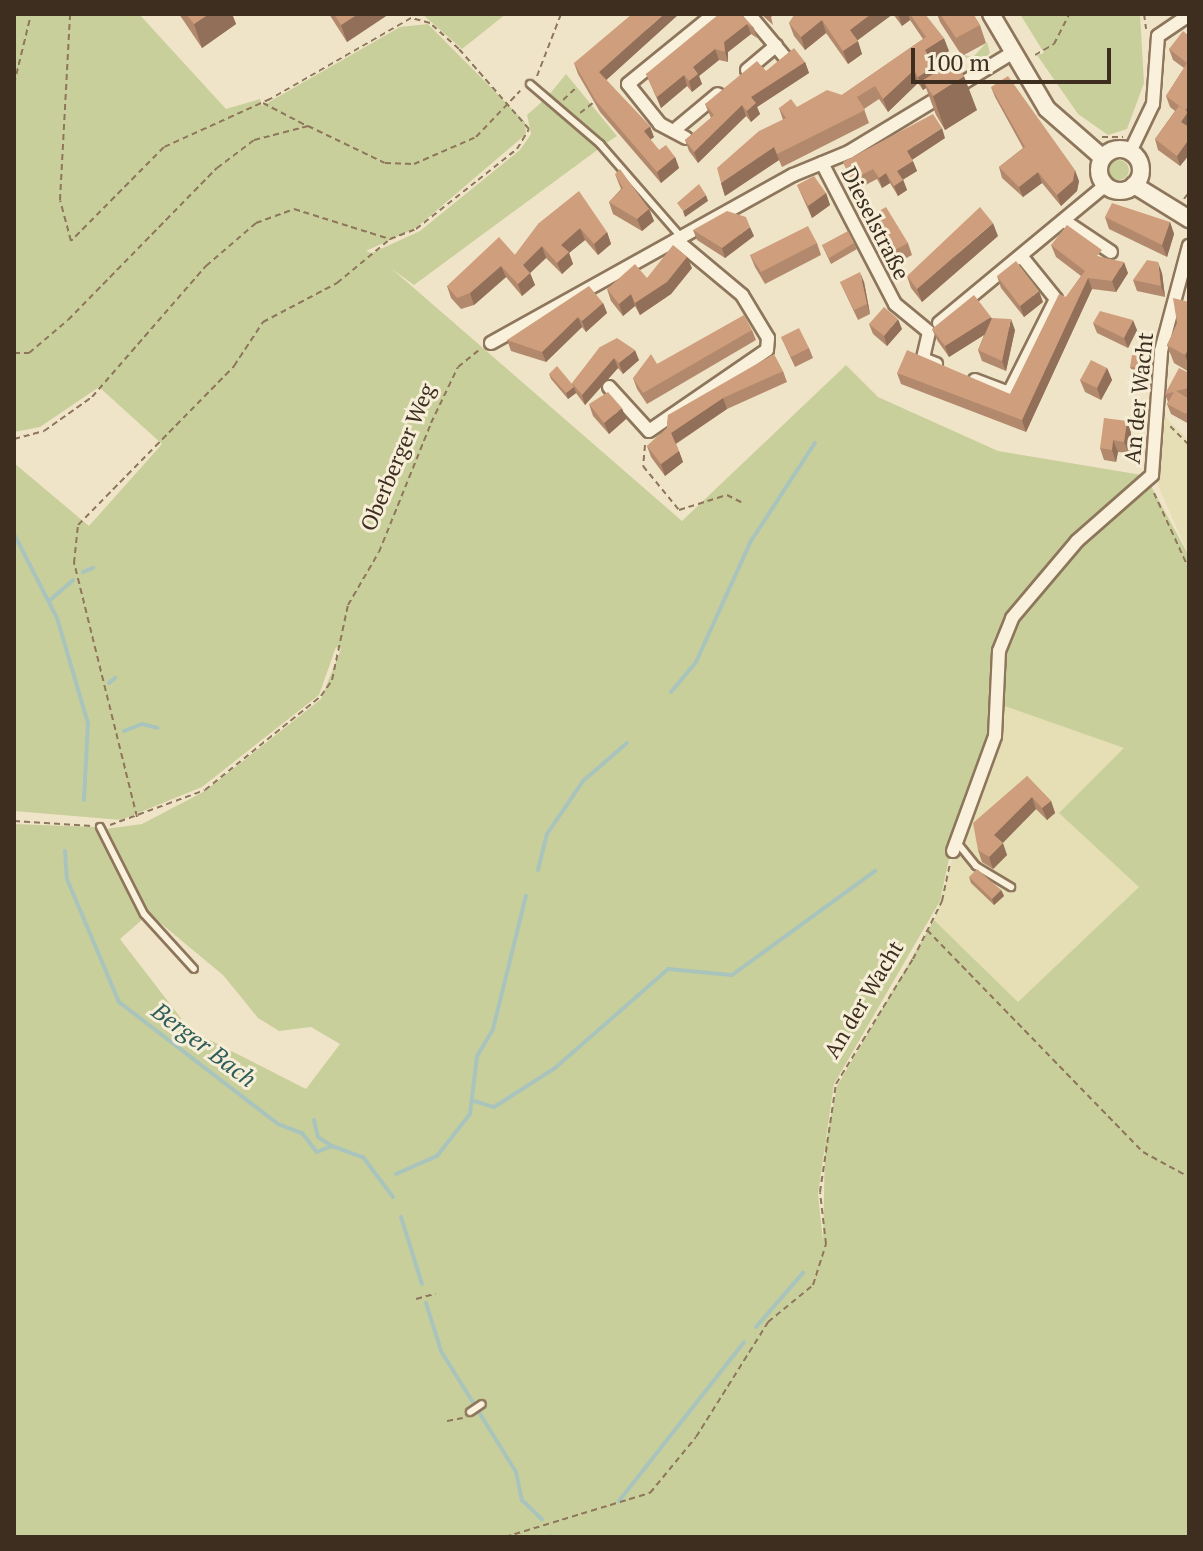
<!DOCTYPE html>
<html>
<head>
<meta charset="utf-8">
<style>
  body { margin:0 }
  #map { position:relative; width:1203px; height:1551px; overflow:hidden; background:#f0e4c8; font-family:"PT Serif",serif }
  div>[style] { position:absolute }
  .farmland>* { inset:0; background:#e6deb5 }
  .green>* { inset:0; background:#c9cf9b }
  .round { border-radius:50% }
  .stream>* { height:4px; margin:-2px; padding:0 2px; transform-origin:2px; border-radius:2px; background:#a9c4bc }
  .path>* { height:2px; margin-top:-1px; transform-origin:0; background:repeating-linear-gradient(90deg,#8d765c 0 6px,transparent 0 10px) }
  .roads { filter:drop-shadow(2px 0 #8d765c) drop-shadow(-2px 0 #8d765c) drop-shadow(0 2px #8d765c) drop-shadow(0 -2px #8d765c) }
  .service>* { height:6px; margin:-3px; padding:0 3px; transform-origin:3px; border-radius:3px; background:#faf1dc }
  .minor>* { height:12px; margin:-6px; padding:0 6px; transform-origin:6px; border-radius:6px; background:#faf1dc }
  .tertiary>* { height:16px; margin:-8px; padding:0 8px; transform-origin:8px; border-radius:8px; background:#faf1dc }
  .tertiary>.ring { margin:-8px; padding:0; box-sizing:content-box; background:none; border:16px solid #faf1dc; border-radius:50% }
  .wall>* { inset:0; background:#b2896c }
  .shaded-wall>* { inset:0; background:#916f58 }
  .building>* { inset:0; background:#cf9f7d }
  span { translate:-50% -50%; white-space:nowrap; text-align:center; line-height:1.15; -webkit-text-stroke:6px #f7eed8; paint-order:stroke }
  .street-label { font-size:22px; color:#3d2e20 }
  .water-label { font-size:24px; color:#2f5d5a; font-style:italic }
  .frame { position:absolute; inset:0; border:16px solid #3d2e20; pointer-events:none }
  .scale { position:absolute; left:911px; top:48px; width:200px; height:36px; box-sizing:border-box; border:4px solid #3d2e20; border-top:0; padding-left:10px; font-size:24px; line-height:28px; white-space:nowrap; color:#3d2e20; -webkit-text-stroke:6px #f7eed8; paint-order:stroke }
</style>
</head>
<body>
<div id="map">
  <div class="farmland">
    <i style="clip-path:polygon(1165px 417px,1189px 440px,1189px 556px,1158px 485px)"></i>
    <i style="clip-path:polygon(999px 704px,1125px 748px,1139px 887px,1018px 1002px,934px 920px)"></i>
  </div>
  <div class="green">
    <i style="clip-path:polygon(14px 14px,139px 14px,226px 109px,260px 99px,262px 106px,400px 27px,428px 24px,525px 122px,526px 134px,416px 228px,366px 251px,372px 253px,420px 231px,520px 150px,531px 134px,527px 115px,545px 99px,600px 148px,414px 285px,392px 269px,682px 521px,846px 365px,878px 397px,998px 451px,1148px 476px,1076px 539px,1011px 617px,998px 650px,994px 736px,953px 840px,940px 901px,834px 1084px,818px 1194px,823px 1240px,825px 1146px,837px 1086px,934px 920px,1018px 1002px,1139px 887px,1059px 813px,1124px 748px,999px 704px,1002px 652px,1014px 620px,1078px 544px,1151px 486px,1189px 556px,1189px 1537px,14px 1537px,14px 824px,96px 827px,143px 919px,120px 939px,190px 1030px,306px 1089px,340px 1044px,311px 1027px,279px 1031px,258px 1018px,223px 975px,147px 912px,105px 829px,142px 824px,205px 791px,321px 699px,341px 649px,336px 647px,319px 695px,202px 787px,121px 820px,14px 811px,14px 463px,89px 526px,162px 444px,99px 387px,40px 427px,14px 432px)"></i>
    <i style="clip-path:polygon(422px 14px,506px 14px,462px 49px)"></i>
    <i style="clip-path:polygon(1020px 14px,1140px 14px,1144px 83px,1127px 129px,1108px 135px,1078px 114px,1037px 55px,1044px 53px)"></i>
    <i style="clip-path:polygon(987px 42px,990px 53px,974px 68px,964px 55px,973px 57px)"></i>
    <i style="clip-path:polygon(566px 74px,617px 136px,605px 144px,548px 96px)"></i>
    <i class="round" style="left:1109px;top:160px;width:20px;height:20px"></i>
  </div>
  <div class="stream">
    <i style="left:14px;top:534px;width:94px;rotate:62.9deg"></i>
    <i style="left:57px;top:618px;width:109px;rotate:73.6deg"></i>
    <i style="left:88px;top:723px;width:77px;rotate:93deg"></i>
    <i style="left:83px;top:572px;width:11px;rotate:-22deg"></i>
    <i style="left:49px;top:601px;width:32px;rotate:-41deg"></i>
    <i style="left:109px;top:683px;width:8px;rotate:-40deg"></i>
    <i style="left:671px;top:692px;width:39px;rotate:-50deg"></i>
    <i style="left:696px;top:662px;width:133px;rotate:-65.6deg"></i>
    <i style="left:751px;top:541px;width:117px;rotate:-56.9deg"></i>
    <i style="left:124px;top:731px;width:19px;rotate:-21deg"></i>
    <i style="left:142px;top:724px;width:16px;rotate:14deg"></i>
    <i style="left:65px;top:851px;width:28px;rotate:86deg"></i>
    <i style="left:67px;top:879px;width:134px;rotate:67.1deg"></i>
    <i style="left:119px;top:1002px;width:200px;rotate:37.5deg"></i>
    <i style="left:278px;top:1124px;width:26px;rotate:21deg"></i>
    <i style="left:302px;top:1133px;width:24px;rotate:52deg"></i>
    <i style="left:317px;top:1152px;width:16px;rotate:-22deg"></i>
    <i style="left:332px;top:1146px;width:33px;rotate:20deg"></i>
    <i style="left:363px;top:1157px;width:50px;rotate:53.1deg"></i>
    <i style="left:538px;top:870px;width:37px;rotate:-76deg"></i>
    <i style="left:547px;top:834px;width:64px;rotate:-55.8deg"></i>
    <i style="left:583px;top:781px;width:58px;rotate:-40.8deg"></i>
    <i style="left:474px;top:1101px;width:21px;rotate:17deg"></i>
    <i style="left:494px;top:1107px;width:72px;rotate:-32.6deg"></i>
    <i style="left:555px;top:1068px;width:150px;rotate:-41.2deg"></i>
    <i style="left:668px;top:969px;width:64px;rotate:5.4deg"></i>
    <i style="left:732px;top:975px;width:177px;rotate:-36deg"></i>
    <i style="left:314px;top:1120px;width:17px;rotate:77deg"></i>
    <i style="left:318px;top:1137px;width:17px;rotate:33deg"></i>
    <i style="left:396px;top:1174px;width:45px;rotate:-23.7deg"></i>
    <i style="left:437px;top:1156px;width:53px;rotate:-51.8deg"></i>
    <i style="left:470px;top:1114px;width:58px;rotate:-83.1deg"></i>
    <i style="left:477px;top:1056px;width:31px;rotate:-59deg"></i>
    <i style="left:493px;top:1029px;width:137px;rotate:-76.1deg"></i>
    <i style="left:401px;top:1217px;width:70px;rotate:72.6deg"></i>
    <i style="left:426px;top:1303px;width:50px;rotate:72.6deg"></i>
    <i style="left:441px;top:1351px;width:142px;rotate:58.2deg"></i>
    <i style="left:516px;top:1472px;width:29px;rotate:78deg"></i>
    <i style="left:522px;top:1500px;width:28px;rotate:44deg"></i>
    <i style="left:756px;top:1327px;width:72px;rotate:-49deg"></i>
    <i style="left:619px;top:1501px;width:202px;rotate:-51.8deg"></i>
    <i style="left:550px;top:1536px;width:1px;rotate:90deg"></i>
  </div>
  <div class="path">
    <i style="left:1144px;top:14px;width:15px;rotate:82deg"></i>
    <i style="left:1035px;top:55px;width:22px;rotate:-30deg"></i>
    <i style="left:1054px;top:44px;width:34px;rotate:-63deg"></i>
    <i style="left:537px;top:76px;width:66px;rotate:-68.8deg"></i>
    <i style="left:14px;top:84px;width:72px;rotate:-76.3deg"></i>
    <i style="left:563px;top:100px;width:19px;rotate:-43deg"></i>
    <i style="left:263px;top:103px;width:50px;rotate:27.6deg"></i>
    <i style="left:580px;top:113px;width:16px;rotate:-38deg"></i>
    <i style="left:1102px;top:137px;width:21px"></i>
    <i style="left:1184px;top:199px;width:9px;rotate:-54deg"></i>
    <i style="left:14px;top:353px;width:15px"></i>
    <i style="left:29px;top:353px;width:51px;rotate:-40.2deg"></i>
    <i style="left:68px;top:320px;width:213px;rotate:-45.6deg"></i>
    <i style="left:217px;top:168px;width:46px;rotate:-37.1deg"></i>
    <i style="left:254px;top:140px;width:56px;rotate:-14.5deg"></i>
    <i style="left:308px;top:126px;width:85px;rotate:25.7deg"></i>
    <i style="left:385px;top:163px;width:29px;rotate:2deg"></i>
    <i style="left:414px;top:164px;width:68px;rotate:-23.5deg"></i>
    <i style="left:476px;top:137px;width:64px;rotate:-46.3deg"></i>
    <i style="left:1170px;top:426px;width:27px;rotate:45deg"></i>
    <i style="left:14px;top:439px;width:31px;rotate:-15deg"></i>
    <i style="left:44px;top:431px;width:59px;rotate:-35.3deg"></i>
    <i style="left:92px;top:397px;width:174px;rotate:-49deg"></i>
    <i style="left:206px;top:266px;width:66px;rotate:-40.7deg"></i>
    <i style="left:256px;top:223px;width:40px;rotate:-20.2deg"></i>
    <i style="left:294px;top:209px;width:101px;rotate:17.4deg"></i>
    <i style="left:390px;top:239px;width:28px;rotate:-21deg"></i>
    <i style="left:416px;top:229px;width:79px;rotate:-38.3deg"></i>
    <i style="left:478px;top:180px;width:50px;rotate:-38.5deg"></i>
    <i style="left:517px;top:149px;width:23px;rotate:-59deg"></i>
    <i style="left:529px;top:129px;width:106px;rotate:-131.2deg"></i>
    <i style="left:459px;top:49px;width:39px;rotate:-138deg"></i>
    <i style="left:430px;top:23px;width:20px;rotate:-165deg"></i>
    <i style="left:411px;top:18px;width:163px;rotate:150.1deg"></i>
    <i style="left:270px;top:99px;width:116px;rotate:155.6deg"></i>
    <i style="left:164px;top:147px;width:132px;rotate:134.7deg"></i>
    <i style="left:71px;top:241px;width:42px;rotate:-105deg"></i>
    <i style="left:60px;top:200px;width:186px;rotate:-86.9deg"></i>
    <i style="left:645px;top:445px;width:21px;rotate:95deg"></i>
    <i style="left:643px;top:466px;width:57px;rotate:50.7deg"></i>
    <i style="left:679px;top:510px;width:50px;rotate:-17.4deg"></i>
    <i style="left:727px;top:495px;width:16px;rotate:27deg"></i>
    <i style="left:1154px;top:493px;width:84px;rotate:65.3deg"></i>
    <i style="left:137px;top:817px;width:262px;rotate:-103.9deg"></i>
    <i style="left:74px;top:563px;width:38px;rotate:-84deg"></i>
    <i style="left:78px;top:525px;width:223px;rotate:-45.5deg"></i>
    <i style="left:234px;top:366px;width:53px;rotate:-56.6deg"></i>
    <i style="left:263px;top:322px;width:84px;rotate:-27.8deg"></i>
    <i style="left:337px;top:283px;width:67px;rotate:-39.6deg"></i>
    <i style="left:14px;top:821px;width:78px;rotate:3.7deg"></i>
    <i style="left:110px;top:825px;width:101px;rotate:-20.2deg"></i>
    <i style="left:205px;top:790px;width:149px;rotate:-39deg"></i>
    <i style="left:321px;top:696px;width:19px;rotate:-55deg"></i>
    <i style="left:332px;top:680px;width:77px;rotate:-78deg"></i>
    <i style="left:348px;top:605px;width:61px;rotate:-59.7deg"></i>
    <i style="left:379px;top:552px;width:139px;rotate:-68deg"></i>
    <i style="left:431px;top:423px;width:62px;rotate:-64.3deg"></i>
    <i style="left:458px;top:367px;width:28px;rotate:-39deg"></i>
    <i style="left:927px;top:930px;width:310px;rotate:45.8deg"></i>
    <i style="left:1143px;top:1152px;width:52px;rotate:28.5deg"></i>
    <i style="left:416px;top:1299px;width:20px;rotate:-15deg"></i>
    <i style="left:447px;top:1421px;width:16px;rotate:-11deg"></i>
    <i style="left:505px;top:1537px;width:152px;rotate:-16.9deg"></i>
    <i style="left:650px;top:1493px;width:72px;rotate:-50.6deg"></i>
    <i style="left:696px;top:1437px;width:136px;rotate:-57.9deg"></i>
    <i style="left:768px;top:1322px;width:58px;rotate:-39.4deg"></i>
    <i style="left:813px;top:1285px;width:43px;rotate:-72.4deg"></i>
    <i style="left:826px;top:1244px;width:52px;rotate:-96.6deg"></i>
    <i style="left:820px;top:1192px;width:109px;rotate:-81.6deg"></i>
    <i style="left:836px;top:1084px;width:147px;rotate:-58.4deg"></i>
    <i style="left:913px;top:959px;width:65px;rotate:-63.4deg"></i>
    <i style="left:942px;top:901px;width:39px;rotate:-78deg"></i>
  </div>
  <div class="roads">
    <div class="service">
      <i style="left:530px;top:84px;width:92px;rotate:40.6deg"></i>
      <i style="left:600px;top:144px;width:123px;rotate:48.9deg"></i>
      <i style="left:100px;top:827px;width:97px;rotate:63.2deg"></i>
      <i style="left:144px;top:914px;width:74px;rotate:47.7deg"></i>
      <i style="left:955px;top:840px;width:33px;rotate:51deg"></i>
      <i style="left:976px;top:866px;width:41px;rotate:31deg"></i>
      <i style="left:470px;top:1412px;width:14px;rotate:-34deg"></i>
    </div>
    <div class="minor">
      <i style="left:749px;top:14px;width:55px;rotate:50.2deg"></i>
      <i style="left:747px;top:70px;width:38px;rotate:-40deg"></i>
      <i style="left:677px;top:128px;width:53px;rotate:-39.7deg"></i>
      <i style="left:686px;top:138px;width:30px;rotate:-152deg"></i>
      <i style="left:660px;top:124px;width:51px;rotate:-128.7deg"></i>
      <i style="left:628px;top:84px;width:111px;rotate:-39.1deg"></i>
      <i style="left:1130px;top:152px;width:53px;rotate:-64.4deg"></i>
      <i style="left:1153px;top:104px;width:68px;rotate:-85.8deg"></i>
      <i style="left:1158px;top:36px;width:37px;rotate:-34deg"></i>
      <i style="left:822px;top:163px;width:159px;rotate:62.6deg"></i>
      <i style="left:895px;top:304px;width:44px;rotate:39.5deg"></i>
      <i style="left:929px;top:332px;width:28px;rotate:103deg"></i>
      <i style="left:923px;top:359px;width:14px;rotate:21deg"></i>
      <i style="left:1066px;top:222px;width:54px;rotate:33.7deg"></i>
      <i style="left:939px;top:323px;width:217px;rotate:-39.6deg"></i>
      <i style="left:491px;top:343px;width:346px;rotate:-29.1deg"></i>
      <i style="left:793px;top:175px;width:61px;rotate:-22.3deg"></i>
      <i style="left:849px;top:152px;width:191px;rotate:-31.3deg"></i>
      <i style="left:975px;top:380px;width:36px;rotate:21deg"></i>
      <i style="left:1009px;top:393px;width:105px;rotate:-63.4deg"></i>
      <i style="left:1056px;top:299px;width:54px;rotate:-129deg"></i>
      <i style="left:609px;top:387px;width:59px;rotate:47.7deg"></i>
      <i style="left:649px;top:431px;width:143px;rotate:-34.5deg"></i>
      <i style="left:767px;top:350px;width:12px;rotate:-85deg"></i>
      <i style="left:768px;top:338px;width:50px;rotate:-121.2deg"></i>
      <i style="left:742px;top:295px;width:86px;rotate:-140.2deg"></i>
      <i style="left:953px;top:851px;width:122px;rotate:-69.9deg"></i>
      <i style="left:995px;top:736px;width:85px;rotate:-87.3deg"></i>
      <i style="left:999px;top:651px;width:35px;rotate:-68deg"></i>
      <i style="left:1012px;top:618px;width:101px;rotate:-49.8deg"></i>
      <i style="left:1077px;top:541px;width:100px;rotate:-41.3deg"></i>
      <i style="left:1152px;top:475px;width:124px;rotate:-85.8deg"></i>
      <i style="left:1161px;top:351px;width:109px;rotate:-75.1deg"></i>
    </div>
    <div class="tertiary">
      <i style="left:991px;top:14px;width:110px;rotate:59.5deg"></i>
      <i style="left:1047px;top:109px;width:74px;rotate:41.2deg"></i>
      <i class="ring" style="left:1099px;top:149px;width:26px;height:26px"></i>
      <i style="left:1134px;top:185px;width:65px;rotate:31.7deg"></i>
    </div>
  </div>
  <div class="wall">
    <i style="clip-path:polygon(179px 14px,232px 14px,236px 24px,202px 48px)"></i>
    <i style="clip-path:polygon(329px 14px,389px 14px,347px 42px)"></i>
    <i style="clip-path:polygon(679px 14px,606px 80px,654px 137px,650px 140px,659px 150px,675px 157px,679px 168px,661px 183px,600px 112px,578px 74px,574px 63px)"></i>
    <i style="clip-path:polygon(741px 14px,754px 28px,757px 38px,751px 34px,728px 52px,728px 62px,719px 60px,699px 76px,702px 84px,692px 92px,687px 86px,661px 108px,646px 74px)"></i>
    <i style="clip-path:polygon(761px 14px,775px 14px,771px 17px,773px 25px)"></i>
    <i style="clip-path:polygon(795px 14px,925px 14px,949px 51px,932px 62px,937px 72px,977px 110px,945px 130px,936px 115px,926px 88px,923px 90px,918px 83px,888px 112px,879px 99px,864px 109px,869px 123px,782px 167px,779px 160px,725px 196px,721px 183px,783px 120px,779px 108px,797px 107px,842px 95px,923px 39px,910px 20px,902px 26px,893px 14px,857px 40px,862px 54px,848px 64px,826px 33px,805px 50px,794px 36px,789px 23px)"></i>
    <i style="clip-path:polygon(937px 14px,973px 14px,980px 25px,986px 43px,962px 56px,940px 22px)"></i>
    <i style="clip-path:polygon(1189px 36px,1189px 155px,1180px 166px,1158px 150px,1155px 139px,1175px 111px,1170px 107px,1166px 96px,1184px 68px,1173px 60px,1169px 49px)"></i>
    <i style="clip-path:polygon(805px 62px,809px 73px,757px 107px,760px 114px,751px 122px,746px 116px,698px 163px,689px 151px,685px 140px,711px 118px,705px 104px,766px 71px)"></i>
    <i style="clip-path:polygon(991px 87px,1079px 181px,1077px 191px,1061px 206px,1042px 183px,1023px 197px,1002px 178px,999px 167px,1023px 148px,995px 97px)"></i>
    <i style="clip-path:polygon(945px 138px,912px 160px,917px 171px,903px 179px,907px 190px,898px 196px,890px 183px,882px 188px,877px 179px,856px 190px,843px 162px)"></i>
    <i style="clip-path:polygon(615px 174px,649px 209px,654px 221px,642px 231px,613px 214px,609px 202px,621px 189px)"></i>
    <i style="clip-path:polygon(797px 185px,826px 193px,830px 205px,812px 218px)"></i>
    <i style="clip-path:polygon(870px 216px,908px 243px,912px 255px,893px 265px,874px 227px)"></i>
    <i style="clip-path:polygon(1105px 217px,1170px 222px,1174px 234px,1167px 257px,1109px 229px)"></i>
    <i style="clip-path:polygon(539px 223px,607px 232px,611px 244px,598px 255px,585px 240px,569px 253px,573px 264px,562px 274px,546px 258px,530px 273px,535px 285px,522px 296px,506px 277px,474px 305px,461px 309px,451px 298px,447px 286px,515px 255px)"></i>
    <i style="clip-path:polygon(693px 230px,754px 236px,725px 258px,697px 240px)"></i>
    <i style="clip-path:polygon(998px 236px,922px 302px,911px 288px,907px 276px)"></i>
    <i style="clip-path:polygon(817px 243px,821px 255px,765px 284px,755px 267px,750px 255px)"></i>
    <i style="clip-path:polygon(854px 243px,857px 249px,831px 264px,822px 245px)"></i>
    <i style="clip-path:polygon(1051px 245px,1104px 258px,1128px 273px,1116px 292px,1092px 289px,1026px 432px,901px 384px,897px 373px,1010px 394px,1066px 297px,1081px 276px,1056px 257px)"></i>
    <i style="clip-path:polygon(692px 268px,671px 294px,640px 315px,635px 306px,623px 316px,611px 301px,607px 289px)"></i>
    <i style="clip-path:polygon(1162px 273px,1165px 297px,1137px 291px,1133px 280px)"></i>
    <i style="clip-path:polygon(997px 276px,1043px 302px,1024px 317px,1001px 288px)"></i>
    <i style="clip-path:polygon(840px 282px,864px 282px,870px 314px,858px 320px)"></i>
    <i style="clip-path:polygon(1189px 302px,1189px 372px,1174px 363px,1167px 345px)"></i>
    <i style="clip-path:polygon(603px 303px,607px 313px,586px 332px,582px 327px,546px 362px,511px 351px,507px 340px)"></i>
    <i style="clip-path:polygon(992px 318px,1015px 330px,1006px 371px,982px 361px,978px 350px,984px 335px,949px 357px,937px 340px,932px 329px)"></i>
    <i style="clip-path:polygon(1093px 323px,1137px 330px,1128px 348px,1097px 333px)"></i>
    <i style="clip-path:polygon(869px 324px,902px 329px,887px 346px,873px 334px)"></i>
    <i style="clip-path:polygon(752px 330px,756px 340px,647px 404px,637px 389px,633px 378px,657px 364px)"></i>
    <i style="clip-path:polygon(781px 337px,809px 348px,813px 358px,795px 367px)"></i>
    <i style="clip-path:polygon(600px 347px,639px 360px,623px 374px,618px 368px,585px 405px,576px 393px,568px 399px,551px 379px,549px 374px,572px 384px)"></i>
    <i style="clip-path:polygon(1144px 356px,1146px 362px,1145px 374px,1133px 372px,1130px 367px)"></i>
    <i style="clip-path:polygon(1107px 368px,1112px 380px,1101px 400px,1085px 392px,1080px 380px)"></i>
    <i style="clip-path:polygon(783px 371px,787px 382px,727px 409px,676px 444px,683px 462px,665px 476px,651px 457px,647px 446px,667px 428px,668px 415px)"></i>
    <i style="clip-path:polygon(1189px 373px,1189px 424px,1171px 414px,1167px 404px,1168px 402px,1165px 394px)"></i>
    <i style="clip-path:polygon(589px 404px,626px 419px,609px 434px,593px 416px)"></i>
    <i style="clip-path:polygon(1127px 421px,1131px 433px,1129px 453px,1118px 452px,1116px 462px,1104px 460px,1100px 448px)"></i>
    <i style="clip-path:polygon(1027px 776px,1051px 801px,1055px 813px,1047px 820px,1036px 809px,1002px 843px,1007px 855px,993px 869px,982px 862px,978px 850px)"></i>
    <i style="clip-path:polygon(969px 877px,1001px 890px,1004px 896px,994px 905px,971px 883px)"></i>
  </div>
  <div class="shaded-wall">
    <i style="clip-path:polygon(209px 14px,232px 14px,236px 24px,202px 48px,194px 24px)"></i>
    <i style="clip-path:polygon(358px 14px,389px 14px,347px 42px,341px 25px)"></i>
    <i style="clip-path:polygon(664px 14px,679px 14px,603px 83px,599px 72px)"></i>
    <i style="clip-path:polygon(871px 14px,893px 14px,854px 43px,850px 30px)"></i>
    <i style="clip-path:polygon(898px 14px,908px 14px,910px 20px,902px 26px)"></i>
    <i style="clip-path:polygon(822px 20px,826px 33px,805px 50px,801px 37px)"></i>
    <i style="clip-path:polygon(747px 24px,751px 34px,728px 52px,728px 62px,725px 52px,724px 42px)"></i>
    <i style="clip-path:polygon(944px 38px,949px 51px,930px 63px,925px 50px)"></i>
    <i style="clip-path:polygon(858px 41px,862px 54px,848px 64px,843px 51px)"></i>
    <i style="clip-path:polygon(715px 49px,719px 60px,699px 76px,702px 84px,692px 92px,689px 81px,693px 67px)"></i>
    <i style="clip-path:polygon(805px 62px,809px 73px,757px 107px,760px 114px,751px 122px,747px 111px,751px 97px)"></i>
    <i style="clip-path:polygon(935px 66px,940px 79px,923px 80px,926px 88px,923px 90px,918px 77px)"></i>
    <i style="clip-path:polygon(914px 70px,918px 83px,888px 112px,883px 99px)"></i>
    <i style="clip-path:polygon(684px 75px,687px 86px,661px 108px,657px 97px)"></i>
    <i style="clip-path:polygon(964px 76px,977px 110px,945px 130px,933px 96px)"></i>
    <i style="clip-path:polygon(742px 105px,746px 116px,698px 163px,694px 152px)"></i>
    <i style="clip-path:polygon(1189px 105px,1189px 126px,1185px 132px,1181px 122px)"></i>
    <i style="clip-path:polygon(650px 126px,654px 137px,647px 142px,644px 131px)"></i>
    <i style="clip-path:polygon(942px 128px,945px 138px,910px 161px,907px 151px)"></i>
    <i style="clip-path:polygon(1189px 139px,1189px 155px,1180px 166px,1177px 156px)"></i>
    <i style="clip-path:polygon(774px 147px,779px 160px,725px 196px,721px 183px)"></i>
    <i style="clip-path:polygon(675px 157px,679px 168px,661px 183px,657px 172px)"></i>
    <i style="clip-path:polygon(913px 161px,917px 171px,901px 181px,897px 171px)"></i>
    <i style="clip-path:polygon(1075px 170px,1079px 181px,1077px 191px,1061px 206px,1057px 195px)"></i>
    <i style="clip-path:polygon(1038px 172px,1042px 183px,1023px 197px,1019px 187px)"></i>
    <i style="clip-path:polygon(886px 173px,890px 183px,882px 188px,879px 178px)"></i>
    <i style="clip-path:polygon(903px 180px,907px 190px,898px 196px,894px 186px)"></i>
    <i style="clip-path:polygon(826px 193px,830px 205px,812px 218px,808px 206px)"></i>
    <i style="clip-path:polygon(706px 195px,708px 201px,685px 217px,683px 211px)"></i>
    <i style="clip-path:polygon(649px 209px,654px 221px,642px 231px,637px 219px)"></i>
    <i style="clip-path:polygon(1170px 222px,1174px 234px,1167px 257px,1162px 245px)"></i>
    <i style="clip-path:polygon(993px 223px,998px 236px,922px 302px,917px 289px)"></i>
    <i style="clip-path:polygon(750px 227px,754px 236px,725px 258px,722px 248px)"></i>
    <i style="clip-path:polygon(580px 228px,585px 240px,569px 253px,573px 264px,562px 274px,557px 263px,561px 245px)"></i>
    <i style="clip-path:polygon(607px 232px,611px 244px,598px 255px,594px 244px)"></i>
    <i style="clip-path:polygon(542px 246px,546px 258px,527px 276px,523px 265px)"></i>
    <i style="clip-path:polygon(687px 257px,692px 268px,671px 294px,640px 315px,635px 303px)"></i>
    <i style="clip-path:polygon(1124px 262px,1128px 273px,1116px 292px,1112px 281px)"></i>
    <i style="clip-path:polygon(1158px 262px,1162px 273px,1165px 297px,1161px 286px)"></i>
    <i style="clip-path:polygon(501px 266px,506px 277px,474px 305px,470px 293px)"></i>
    <i style="clip-path:polygon(860px 272px,864px 282px,870px 314px,867px 304px)"></i>
    <i style="clip-path:polygon(530px 273px,535px 285px,522px 296px,518px 284px)"></i>
    <i style="clip-path:polygon(1088px 278px,1092px 289px,1026px 432px,1022px 420px)"></i>
    <i style="clip-path:polygon(1039px 291px,1043px 302px,1024px 317px,1020px 306px)"></i>
    <i style="clip-path:polygon(631px 294px,635px 306px,623px 316px,619px 304px)"></i>
    <i style="clip-path:polygon(603px 303px,607px 313px,586px 332px,582px 321px)"></i>
    <i style="clip-path:polygon(578px 317px,582px 327px,546px 362px,542px 352px)"></i>
    <i style="clip-path:polygon(991px 317px,995px 328px,949px 357px,945px 346px)"></i>
    <i style="clip-path:polygon(898px 319px,902px 329px,887px 346px,884px 336px)"></i>
    <i style="clip-path:polygon(1011px 319px,1015px 330px,1006px 371px,1002px 361px)"></i>
    <i style="clip-path:polygon(1133px 320px,1137px 330px,1128px 348px,1124px 338px)"></i>
    <i style="clip-path:polygon(1189px 348px,1189px 367px,1185px 355px)"></i>
    <i style="clip-path:polygon(635px 350px,639px 360px,623px 374px,619px 363px)"></i>
    <i style="clip-path:polygon(1144px 356px,1146px 362px,1145px 374px,1142px 368px)"></i>
    <i style="clip-path:polygon(614px 358px,618px 368px,585px 405px,582px 395px)"></i>
    <i style="clip-path:polygon(1107px 368px,1112px 380px,1101px 400px,1097px 388px)"></i>
    <i style="clip-path:polygon(574px 387px,576px 393px,568px 399px,566px 393px)"></i>
    <i style="clip-path:polygon(723px 398px,727px 409px,675px 444px,671px 433px)"></i>
    <i style="clip-path:polygon(622px 408px,626px 419px,609px 434px,604px 423px)"></i>
    <i style="clip-path:polygon(1127px 421px,1131px 433px,1129px 453px,1124px 442px)"></i>
    <i style="clip-path:polygon(1113px 440px,1118px 452px,1116px 462px,1112px 450px)"></i>
    <i style="clip-path:polygon(679px 451px,683px 462px,665px 476px,661px 464px)"></i>
    <i style="clip-path:polygon(1032px 797px,1036px 809px,999px 847px,994px 835px)"></i>
    <i style="clip-path:polygon(1051px 801px,1055px 813px,1047px 820px,1042px 808px)"></i>
    <i style="clip-path:polygon(1003px 843px,1007px 855px,993px 869px,989px 857px)"></i>
    <i style="clip-path:polygon(1001px 890px,1004px 896px,994px 905px,992px 899px)"></i>
  </div>
  <div class="building">
    <i style="clip-path:polygon(186px 14px,209px 14px,194px 24px)"></i>
    <i style="clip-path:polygon(334px 14px,358px 14px,341px 25px)"></i>
    <i style="clip-path:polygon(632px 14px,664px 14px,599px 72px,650px 126px,644px 131px,659px 150px,666px 145px,675px 157px,657px 172px,596px 101px,574px 63px)"></i>
    <i style="clip-path:polygon(719px 14px,741px 14px,754px 28px,747px 24px,724px 42px,725px 52px,715px 49px,693px 67px,698px 74px,689px 81px,684px 75px,657px 97px,646px 74px)"></i>
    <i style="clip-path:polygon(795px 14px,871px 14px,850px 30px,858px 41px,843px 51px,822px 20px,801px 37px,789px 23px)"></i>
    <i style="clip-path:polygon(910px 14px,925px 14px,944px 38px,925px 50px,935px 66px,918px 77px,914px 70px,883px 99px,875px 86px,857px 97px,865px 110px,777px 154px,774px 147px,721px 183px,717px 168px,759px 131px,786px 118px,779px 108px,791px 99px,797px 107px,827px 90px,842px 95px,926px 37px)"></i>
    <i style="clip-path:polygon(940px 14px,973px 14px,980px 25px,956px 38px)"></i>
    <i style="clip-path:polygon(1183px 31px,1189px 36px,1189px 105px,1185px 110px,1166px 96px,1187px 63px,1169px 49px)"></i>
    <i style="clip-path:polygon(794px 48px,805px 62px,751px 97px,756px 103px,747px 111px,742px 105px,694px 152px,685px 140px,714px 115px,705px 104px,757px 61px,766px 71px)"></i>
    <i style="clip-path:polygon(955px 61px,964px 76px,933px 96px,923px 80px)"></i>
    <i style="clip-path:polygon(1008px 76px,1075px 170px,1073px 181px,1057px 195px,1038px 172px,1019px 187px,999px 167px,1025px 147px,991px 87px)"></i>
    <i style="clip-path:polygon(1179px 106px,1188px 112px,1181px 122px,1189px 127px,1189px 139px,1177px 156px,1155px 139px)"></i>
    <i style="clip-path:polygon(933px 114px,942px 128px,907px 151px,913px 161px,897px 171px,903px 180px,894px 186px,886px 173px,879px 178px,873px 169px,852px 180px,843px 162px)"></i>
    <i style="clip-path:polygon(620px 169px,649px 209px,637px 219px,609px 202px,623px 188px,615px 174px)"></i>
    <i style="clip-path:polygon(814px 176px,826px 193px,808px 206px,797px 185px)"></i>
    <i style="clip-path:polygon(699px 184px,706px 195px,683px 211px,677px 203px)"></i>
    <i style="clip-path:polygon(579px 191px,607px 232px,594px 244px,580px 228px,561px 245px,569px 252px,557px 263px,542px 246px,523px 265px,530px 273px,518px 284px,501px 266px,470px 293px,457px 298px,447px 286px,499px 237px,515px 255px,539px 223px)"></i>
    <i style="clip-path:polygon(1112px 203px,1170px 222px,1162px 245px,1105px 217px)"></i>
    <i style="clip-path:polygon(886px 207px,908px 243px,889px 253px,870px 216px)"></i>
    <i style="clip-path:polygon(980px 207px,993px 223px,917px 289px,907px 276px)"></i>
    <i style="clip-path:polygon(727px 211px,746px 217px,750px 227px,722px 248px,693px 230px)"></i>
    <i style="clip-path:polygon(1067px 225px,1102px 250px,1097px 256px,1124px 262px,1112px 281px,1088px 278px,1022px 420px,897px 373px,907px 350px,1010px 394px,1059px 294px,1066px 297px,1085px 271px,1051px 245px)"></i>
    <i style="clip-path:polygon(808px 226px,817px 243px,761px 272px,750px 255px)"></i>
    <i style="clip-path:polygon(848px 231px,854px 243px,829px 258px,822px 245px)"></i>
    <i style="clip-path:polygon(673px 245px,687px 257px,667px 282px,635px 303px,631px 294px,619px 304px,607px 289px,635px 264px,647px 278px)"></i>
    <i style="clip-path:polygon(1147px 260px,1158px 262px,1161px 286px,1133px 280px)"></i>
    <i style="clip-path:polygon(1016px 261px,1039px 291px,1020px 306px,997px 276px)"></i>
    <i style="clip-path:polygon(860px 272px,867px 304px,854px 310px,840px 282px)"></i>
    <i style="clip-path:polygon(589px 286px,603px 303px,582px 321px,578px 317px,542px 352px,507px 340px)"></i>
    <i style="clip-path:polygon(974px 295px,991px 317px,945px 346px,932px 329px)"></i>
    <i style="clip-path:polygon(1173px 298px,1189px 302px,1189px 348px,1185px 355px,1167px 345px,1177px 323px)"></i>
    <i style="clip-path:polygon(884px 307px,898px 319px,884px 336px,869px 324px)"></i>
    <i style="clip-path:polygon(1100px 311px,1133px 320px,1124px 338px,1093px 323px)"></i>
    <i style="clip-path:polygon(744px 315px,752px 330px,643px 393px,633px 378px,651px 354px,657px 364px)"></i>
    <i style="clip-path:polygon(992px 318px,1011px 319px,1002px 361px,978px 350px)"></i>
    <i style="clip-path:polygon(799px 328px,809px 348px,791px 357px,781px 337px)"></i>
    <i style="clip-path:polygon(617px 338px,635px 350px,619px 363px,614px 358px,582px 395px,572px 383px,600px 347px)"></i>
    <i style="clip-path:polygon(774px 354px,783px 371px,723px 398px,671px 433px,679px 451px,661px 464px,647px 446px,667px 428px,668px 415px)"></i>
    <i style="clip-path:polygon(1132px 355px,1144px 356px,1142px 368px,1130px 367px)"></i>
    <i style="clip-path:polygon(1091px 360px,1107px 368px,1097px 388px,1080px 380px)"></i>
    <i style="clip-path:polygon(557px 366px,572px 384px,574px 387px,566px 393px,549px 374px)"></i>
    <i style="clip-path:polygon(1179px 368px,1189px 373px,1189px 388px,1176px 391px,1189px 399px,1189px 408px,1186px 414px,1167px 404px,1174px 392px,1165px 394px)"></i>
    <i style="clip-path:polygon(608px 392px,622px 408px,604px 423px,589px 404px)"></i>
    <i style="clip-path:polygon(1104px 418px,1127px 421px,1124px 442px,1113px 440px,1112px 450px,1100px 448px)"></i>
    <i style="clip-path:polygon(1027px 776px,1051px 801px,1042px 808px,1032px 797px,994px 835px,1003px 843px,989px 857px,978px 850px,973px 823px)"></i>
    <i style="clip-path:polygon(977px 869px,1001px 890px,992px 899px,969px 877px)"></i>
  </div>
  <div class="street-label">
    <span style="left:876px;top:223px;rotate:63deg">Dieselstraße</span>
    <span style="left:1138px;top:398px;rotate:-84deg">An der Wacht</span>
    <span style="left:397px;top:457px;rotate:-67deg">Oberberger Weg</span>
    <span style="left:863px;top:999px;rotate:-59deg">An der Wacht</span>
  </div>
  <div class="water-label">
    <span style="left:204px;top:1045px;rotate:37deg">Berger Bach</span>
  </div>
  <div class="frame"></div>
  <div class="scale">100 m</div>
</div>
</body>
</html>
